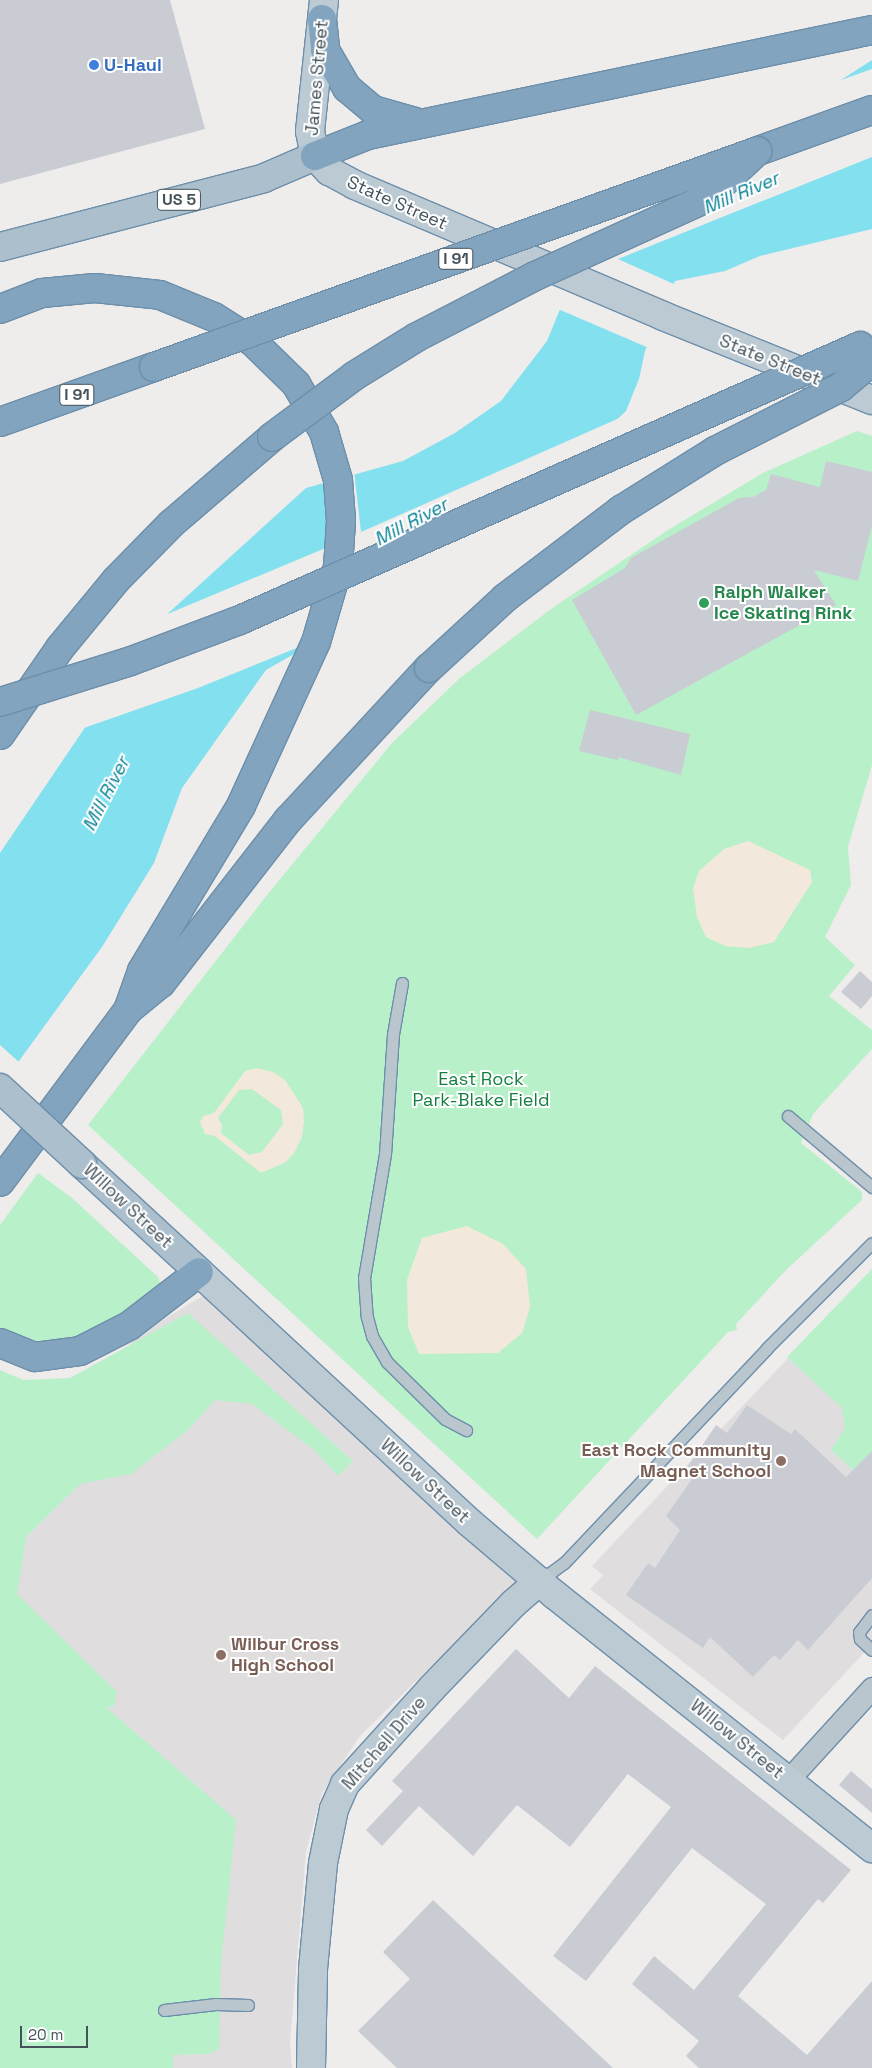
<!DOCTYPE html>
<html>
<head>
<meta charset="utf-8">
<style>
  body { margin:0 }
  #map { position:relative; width:872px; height:2068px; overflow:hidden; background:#efecec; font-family:"Space Grotesk",sans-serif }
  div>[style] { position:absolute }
  .education>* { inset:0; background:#e0dddf }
  .green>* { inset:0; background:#b8f0c9 }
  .sand>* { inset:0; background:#f2e9dc }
  .water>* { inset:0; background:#83e1ef }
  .pier>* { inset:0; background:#efecec }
  .building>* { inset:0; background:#c9ccd2 }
  .roads { filter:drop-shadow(1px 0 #6d8faa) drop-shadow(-1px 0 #6d8faa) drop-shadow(0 1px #6d8faa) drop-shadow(0 -1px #6d8faa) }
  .lane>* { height:11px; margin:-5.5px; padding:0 5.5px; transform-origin:5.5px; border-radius:5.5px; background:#bac6cd }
  .street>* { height:21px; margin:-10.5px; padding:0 10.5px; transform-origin:10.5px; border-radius:10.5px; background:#bac6cd }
  .secondary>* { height:28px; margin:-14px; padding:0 14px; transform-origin:14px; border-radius:14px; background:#bccad4 }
  .primary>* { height:28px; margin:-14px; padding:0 14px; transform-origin:14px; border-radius:14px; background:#abbfcd }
  .highway>* { height:28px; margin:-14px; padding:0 14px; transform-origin:14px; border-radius:14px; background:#82a4be }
  .bridges { filter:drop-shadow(1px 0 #6d8faa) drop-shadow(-1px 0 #6d8faa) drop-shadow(0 1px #6d8faa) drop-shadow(0 -1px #6d8faa) }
  .primary-bridge>* { height:28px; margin:-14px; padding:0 14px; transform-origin:14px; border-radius:14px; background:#abbfcd }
  .highway-bridge>* { height:28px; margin:-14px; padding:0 14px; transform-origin:14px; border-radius:14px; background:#82a4be }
  .dots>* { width:14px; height:14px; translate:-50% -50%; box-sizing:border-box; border:2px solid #fff; border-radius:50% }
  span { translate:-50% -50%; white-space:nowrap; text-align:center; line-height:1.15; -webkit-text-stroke:4px #fff; paint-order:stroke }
  .shield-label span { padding:1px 4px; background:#fff; border:1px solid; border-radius:4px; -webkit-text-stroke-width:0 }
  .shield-label { font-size:16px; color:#44525a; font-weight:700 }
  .shop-label { font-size:18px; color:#366cbe; font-weight:700 }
  .left { translate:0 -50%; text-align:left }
  .street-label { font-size:18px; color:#44525a }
  .leisure-label { font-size:18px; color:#27864d; font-weight:700 }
  .park-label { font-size:18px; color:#137e40 }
  .education-label { font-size:18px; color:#785e54; font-weight:700 }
  .right { translate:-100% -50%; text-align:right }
  .water-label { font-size:19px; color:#088294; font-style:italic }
  .scale { position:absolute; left:20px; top:2026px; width:68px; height:22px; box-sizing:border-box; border:2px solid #44525a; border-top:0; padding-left:6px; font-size:15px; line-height:18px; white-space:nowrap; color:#44525a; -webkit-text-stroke:4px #fff; paint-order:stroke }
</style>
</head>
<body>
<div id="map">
  <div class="education">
    <i style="clip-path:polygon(872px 1269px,872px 1644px,783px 1740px,590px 1589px,603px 1575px,592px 1566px)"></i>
    <i style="clip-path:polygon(204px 1295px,525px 1574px,360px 1736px,322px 1793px,306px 1851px,290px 2043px,292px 2068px,0 2068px,0 1532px,102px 1368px,145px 1331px)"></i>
  </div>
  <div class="green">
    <i style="clip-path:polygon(857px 431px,872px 436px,872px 765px,848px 847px,851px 885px,825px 937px,855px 965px,829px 996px,872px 1030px,872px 1049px,813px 1114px,801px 1143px,862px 1192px,862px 1200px,786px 1270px,736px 1324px,737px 1330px,728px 1332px,537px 1539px,88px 1125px,267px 895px,392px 743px,460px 678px,551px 609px,668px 530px,763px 473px)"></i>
    <i style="clip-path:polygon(38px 1173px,72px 1198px,158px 1277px,160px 1282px,155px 1291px,110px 1322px,72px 1339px,43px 1343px,0 1328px,0 1225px)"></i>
    <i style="clip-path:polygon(872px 1269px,872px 1451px,853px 1470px,831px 1450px,845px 1428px,842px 1408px,787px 1357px)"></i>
    <i style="clip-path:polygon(188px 1313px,353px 1461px,338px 1476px,313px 1449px,252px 1404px,215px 1400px,188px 1430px,131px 1474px,80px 1484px,26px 1537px,17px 1594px,117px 1692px,114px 1707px,106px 1707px,236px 1820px,221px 1963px,219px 2049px,208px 2054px,173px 2055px,173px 2068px,0 2068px,0 1370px,23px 1380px,70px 1378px)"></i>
  </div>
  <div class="sand">
    <i style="clip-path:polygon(748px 841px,810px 870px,812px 882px,774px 942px,749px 948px,725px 946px,706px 937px,697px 917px,693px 888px,699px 871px,724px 849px)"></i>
    <i style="clip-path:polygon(evenodd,257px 1068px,273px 1072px,285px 1080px,303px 1108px,304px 1121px,302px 1137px,294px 1153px,286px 1162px,261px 1173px,215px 1136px,205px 1134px,200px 1122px,203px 1116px,214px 1113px,245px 1071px,257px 1068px,252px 1089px,281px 1110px,283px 1124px,262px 1152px,249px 1155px,221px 1133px,222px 1125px,218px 1118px,239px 1090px,252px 1089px)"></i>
    <i style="clip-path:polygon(467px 1226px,503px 1244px,526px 1269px,530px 1307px,522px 1333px,498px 1353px,419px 1354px,408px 1327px,407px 1280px,422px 1238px)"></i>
  </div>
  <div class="water">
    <i style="clip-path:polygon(872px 60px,872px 229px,760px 256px,725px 271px,675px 281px,645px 351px,639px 379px,626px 411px,591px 444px,394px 597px,266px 670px,182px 788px,154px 863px,102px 947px,0 1087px,0 853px,153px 627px,306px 488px,403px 461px,455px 433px,501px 401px,547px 341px,587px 243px)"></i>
  </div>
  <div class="pier">
    <i style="clip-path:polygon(872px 69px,872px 157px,618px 259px,676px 285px,649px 348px,558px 309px,586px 236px,585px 196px,617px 171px,678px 143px,802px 100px,827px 85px)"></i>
    <i style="clip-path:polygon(624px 416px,594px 446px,585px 497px,504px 548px,344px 626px,295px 656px,299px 647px,198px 688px,84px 728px,158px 618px,328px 547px,324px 480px,354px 471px,361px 532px)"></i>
    <i style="clip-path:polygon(0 1045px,20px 1063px,0 1089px)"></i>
  </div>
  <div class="building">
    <i style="clip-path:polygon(0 0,170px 0,205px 129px,0 184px)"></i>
    <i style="clip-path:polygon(826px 461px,872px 472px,872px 526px,858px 581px,814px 570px,836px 605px,636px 715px,572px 600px,625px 568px,631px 558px,739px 498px,753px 497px,766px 490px,771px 474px,820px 487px)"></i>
    <i style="clip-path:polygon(590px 710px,690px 734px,681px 775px,618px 757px,618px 760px,579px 751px)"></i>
    <i style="clip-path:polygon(860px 971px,872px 982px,872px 996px,861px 1009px,841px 992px)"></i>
    <i style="clip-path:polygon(747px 1405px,791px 1434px,795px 1429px,846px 1477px,872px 1451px,872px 1578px,808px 1650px,798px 1640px,780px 1660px,774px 1655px,753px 1677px,710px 1637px,703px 1648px,626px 1595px,648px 1563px,655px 1568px,680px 1530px,666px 1516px,697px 1472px,688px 1466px,716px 1425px,727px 1433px)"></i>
    <i style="clip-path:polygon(516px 1649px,569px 1698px,595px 1666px,851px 1870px,823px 1903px,818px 1899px,738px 1996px,807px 2055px,872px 1981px,872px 2068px,699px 2068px,686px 2056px,699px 2041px,632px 1984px,654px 1956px,694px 1990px,766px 1904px,692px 1848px,586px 1981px,553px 1956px,671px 1807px,628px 1774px,570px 1847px,517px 1805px,473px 1856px,419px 1806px,382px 1846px,366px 1830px,403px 1791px,392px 1781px)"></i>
    <i style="clip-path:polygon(851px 1771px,872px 1789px,872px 1813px,839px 1785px)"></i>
    <i style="clip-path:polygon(433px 1900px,613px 2068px,397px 2068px,358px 2031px,410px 1979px,383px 1952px)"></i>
  </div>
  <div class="roads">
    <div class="lane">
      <i style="left:402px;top:983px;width:52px;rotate:100deg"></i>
      <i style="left:393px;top:1034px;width:120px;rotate:93.8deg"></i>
      <i style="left:385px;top:1154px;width:126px;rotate:99.6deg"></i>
      <i style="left:364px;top:1278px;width:39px;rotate:86deg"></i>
      <i style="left:367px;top:1317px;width:20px;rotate:75deg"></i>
      <i style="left:372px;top:1336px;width:30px;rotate:60deg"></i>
      <i style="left:387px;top:1362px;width:81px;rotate:44.5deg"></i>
      <i style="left:445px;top:1419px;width:24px;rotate:28deg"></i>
      <i style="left:788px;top:1116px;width:110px;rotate:40.2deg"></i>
      <i style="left:539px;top:1581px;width:31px;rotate:-36deg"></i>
      <i style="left:564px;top:1563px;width:296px;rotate:-46.6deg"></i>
      <i style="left:767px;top:1348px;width:148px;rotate:-45deg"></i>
      <i style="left:872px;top:1615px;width:21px;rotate:127deg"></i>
      <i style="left:859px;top:1632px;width:7px;rotate:82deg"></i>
      <i style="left:860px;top:1639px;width:16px;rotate:43deg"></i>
      <i style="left:164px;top:2010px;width:52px;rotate:-6.6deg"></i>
      <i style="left:216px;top:2004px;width:32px;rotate:2deg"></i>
    </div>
    <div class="street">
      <i style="left:788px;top:1780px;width:125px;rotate:-47.6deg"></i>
    </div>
    <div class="secondary">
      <i style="left:324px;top:0;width:132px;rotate:96.1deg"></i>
      <i style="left:310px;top:131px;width:25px;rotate:79deg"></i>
      <i style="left:315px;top:156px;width:21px;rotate:47deg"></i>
      <i style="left:329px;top:171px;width:30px;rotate:28deg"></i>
      <i style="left:355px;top:185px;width:335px;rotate:23deg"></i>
      <i style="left:663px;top:316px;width:225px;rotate:21.9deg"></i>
      <i style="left:199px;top:1272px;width:369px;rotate:42.8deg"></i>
      <i style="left:470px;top:1523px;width:111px;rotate:40.3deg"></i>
      <i style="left:555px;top:1595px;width:406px;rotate:38.6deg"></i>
      <i style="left:311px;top:2068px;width:99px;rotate:-88.8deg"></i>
      <i style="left:313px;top:1969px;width:106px;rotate:-84.6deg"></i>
      <i style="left:323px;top:1863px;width:55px;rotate:-78.5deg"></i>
      <i style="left:334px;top:1809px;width:27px;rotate:-66deg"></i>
      <i style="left:345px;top:1784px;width:128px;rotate:-47.8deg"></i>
      <i style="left:431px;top:1689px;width:118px;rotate:-46deg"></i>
      <i style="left:513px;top:1604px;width:35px;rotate:-41deg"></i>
    </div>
    <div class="primary">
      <i style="left:0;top:247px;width:273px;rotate:-14.6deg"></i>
      <i style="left:264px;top:178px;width:56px;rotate:-23.3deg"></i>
      <i style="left:82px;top:1164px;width:159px;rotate:42.7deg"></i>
    </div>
    <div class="highway">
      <i style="left:322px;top:19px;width:31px;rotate:84deg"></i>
      <i style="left:325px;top:50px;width:44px;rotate:59.9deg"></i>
      <i style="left:347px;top:88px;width:34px;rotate:40deg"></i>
      <i style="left:373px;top:110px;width:44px;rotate:15.9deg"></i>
      <i style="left:758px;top:151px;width:121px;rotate:-19.8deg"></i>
      <i style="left:315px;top:156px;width:57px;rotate:-21.6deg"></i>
      <i style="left:368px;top:135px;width:515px;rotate:-11.77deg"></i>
      <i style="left:0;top:309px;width:45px;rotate:-20.9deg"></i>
      <i style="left:42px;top:293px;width:53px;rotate:-5.4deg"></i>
      <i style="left:95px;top:288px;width:65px;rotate:6.1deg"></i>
      <i style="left:160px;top:295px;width:58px;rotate:22.2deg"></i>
      <i style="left:214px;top:317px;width:45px;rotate:32.3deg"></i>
      <i style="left:252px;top:341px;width:62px;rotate:44.3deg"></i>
      <i style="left:296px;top:384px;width:56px;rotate:59.7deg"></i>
      <i style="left:324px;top:432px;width:50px;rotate:73.7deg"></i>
      <i style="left:338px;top:480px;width:41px;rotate:85.8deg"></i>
      <i style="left:341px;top:521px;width:46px;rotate:93.7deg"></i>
      <i style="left:338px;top:567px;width:78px;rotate:106.3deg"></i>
      <i style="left:316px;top:642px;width:180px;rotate:114.6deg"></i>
      <i style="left:241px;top:806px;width:192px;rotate:121deg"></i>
      <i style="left:142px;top:971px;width:41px;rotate:109.7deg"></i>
      <i style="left:0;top:422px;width:164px;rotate:-19.7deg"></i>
      <i style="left:0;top:735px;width:106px;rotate:-55.4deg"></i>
      <i style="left:60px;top:648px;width:88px;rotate:-50.5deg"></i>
      <i style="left:116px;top:580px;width:78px;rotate:-45.5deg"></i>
      <i style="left:171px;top:524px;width:133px;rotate:-40.7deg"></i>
      <i style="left:0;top:1182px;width:214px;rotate:-53.3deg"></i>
      <i style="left:128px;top:1010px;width:43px;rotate:-39.3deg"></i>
      <i style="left:161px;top:983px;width:207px;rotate:-52.1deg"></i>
      <i style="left:288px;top:820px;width:207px;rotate:-47.2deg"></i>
      <i style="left:0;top:1343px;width:38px;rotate:22deg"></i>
      <i style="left:35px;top:1357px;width:45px;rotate:-7.6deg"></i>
      <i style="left:80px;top:1351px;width:55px;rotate:-27deg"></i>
      <i style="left:129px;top:1326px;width:88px;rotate:-37.6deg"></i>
    </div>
  </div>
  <div class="bridges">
    <div class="primary-bridge">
      <i style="left:0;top:1088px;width:112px;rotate:42.8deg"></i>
    </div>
    <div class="highway-bridge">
      <i style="left:154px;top:367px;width:641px;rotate:-19.68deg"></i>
      <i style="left:272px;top:437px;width:102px;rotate:-36.6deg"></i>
      <i style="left:354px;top:376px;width:74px;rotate:-31.8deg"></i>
      <i style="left:417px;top:337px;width:131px;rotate:-27.3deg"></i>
      <i style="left:533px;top:277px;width:191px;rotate:-24.4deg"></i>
      <i style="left:707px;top:198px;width:63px;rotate:-43.1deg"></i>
      <i style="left:429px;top:668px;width:103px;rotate:-42.6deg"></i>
      <i style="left:505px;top:598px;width:146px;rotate:-37.2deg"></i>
      <i style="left:621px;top:510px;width:111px;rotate:-32.1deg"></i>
      <i style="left:715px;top:451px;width:141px;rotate:-26.9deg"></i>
      <i style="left:841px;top:387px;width:40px;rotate:-40deg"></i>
      <i style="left:0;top:702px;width:137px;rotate:-17.4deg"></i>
      <i style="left:131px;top:661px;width:116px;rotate:-20.6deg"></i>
      <i style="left:240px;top:620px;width:678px;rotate:-23.84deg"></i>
    </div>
  </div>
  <div class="dots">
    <i style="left:94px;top:65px;background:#3f7fe0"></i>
    <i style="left:704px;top:603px;background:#2e9e5b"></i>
    <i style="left:781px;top:1461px;background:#8d6e63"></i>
    <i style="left:221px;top:1655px;background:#8d6e63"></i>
  </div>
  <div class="shield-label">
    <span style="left:179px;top:200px">US 5</span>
    <span style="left:456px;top:259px">I 91</span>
    <span style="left:77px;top:395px">I 91</span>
  </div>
  <div class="shop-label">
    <span class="left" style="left:104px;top:65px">U-Haul</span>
  </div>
  <div class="street-label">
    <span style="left:317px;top:78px;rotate:-85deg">James Street</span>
    <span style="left:397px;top:203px;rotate:24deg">State Street</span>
    <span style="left:770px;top:360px;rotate:22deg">State Street</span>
    <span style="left:128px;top:1206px;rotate:43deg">Willow Street</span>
    <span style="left:425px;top:1481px;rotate:43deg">Willow Street</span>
    <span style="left:737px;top:1739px;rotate:39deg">Willow Street</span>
    <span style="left:384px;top:1743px;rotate:-49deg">Mitchell Drive</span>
  </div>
  <div class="leisure-label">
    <span class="left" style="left:714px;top:603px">Ralph Walker<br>Ice Skating Rink</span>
  </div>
  <div class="park-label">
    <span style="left:481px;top:1090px">East Rock<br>Park-Blake Field</span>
  </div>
  <div class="education-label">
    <span class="right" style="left:771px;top:1461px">East Rock Community<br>Magnet School</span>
    <span class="left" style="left:231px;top:1655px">Wilbur Cross<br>High School</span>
  </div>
  <div class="water-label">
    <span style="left:741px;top:193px;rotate:-23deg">Mill River</span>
    <span style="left:411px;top:522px;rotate:-28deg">Mill River</span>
    <span style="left:106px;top:794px;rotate:-63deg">Mill River</span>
  </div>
  <div class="scale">20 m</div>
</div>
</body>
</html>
